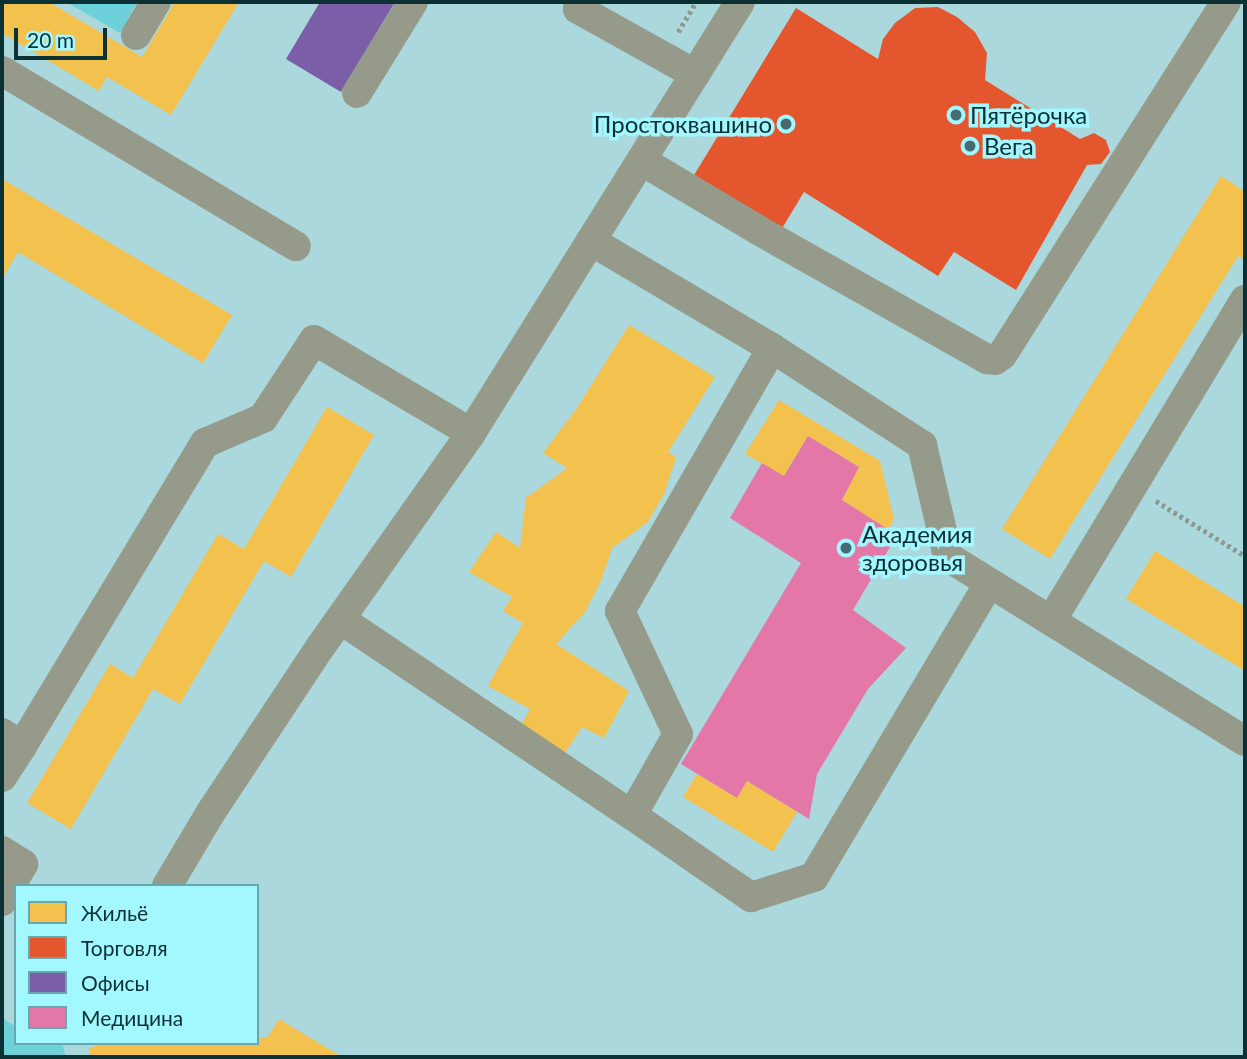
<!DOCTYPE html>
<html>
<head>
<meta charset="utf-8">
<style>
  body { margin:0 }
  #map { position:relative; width:1247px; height:1059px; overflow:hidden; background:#abd8dc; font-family:Lato,sans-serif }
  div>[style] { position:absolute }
  .green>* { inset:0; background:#6dd1d9 }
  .homes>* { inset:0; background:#f2c14e }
  .shops>* { inset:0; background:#e4572e }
  .offices>* { inset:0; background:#7b5ea7 }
  .health>* { inset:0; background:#e377a8 }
  .path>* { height:4.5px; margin-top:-2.25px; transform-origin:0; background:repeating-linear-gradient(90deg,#8c9890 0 3.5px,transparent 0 7px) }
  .minor>* { height:30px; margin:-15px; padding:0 15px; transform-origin:15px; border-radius:15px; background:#969a8a }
  .dots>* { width:19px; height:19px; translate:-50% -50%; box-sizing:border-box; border:4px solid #a3f7ff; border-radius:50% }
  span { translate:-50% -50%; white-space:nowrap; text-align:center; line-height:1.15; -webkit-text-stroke:7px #a3f7ff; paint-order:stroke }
  .poi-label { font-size:24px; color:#0c3134 }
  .left { translate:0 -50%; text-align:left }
  .right { translate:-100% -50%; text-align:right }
  .frame { position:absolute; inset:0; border:4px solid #0c3134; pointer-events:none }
  .legend { position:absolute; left:14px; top:884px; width:245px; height:161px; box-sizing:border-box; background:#a3f7ff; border:2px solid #67a8ae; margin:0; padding:9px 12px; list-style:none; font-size:21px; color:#0c3134 }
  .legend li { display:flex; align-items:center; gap:14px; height:35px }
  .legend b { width:35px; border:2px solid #67a8ae }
  .scale { position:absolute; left:14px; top:28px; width:93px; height:32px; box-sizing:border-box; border:4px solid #0c3134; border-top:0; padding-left:9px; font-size:21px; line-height:24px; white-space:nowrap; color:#0c3134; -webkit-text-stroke:5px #a3f7ff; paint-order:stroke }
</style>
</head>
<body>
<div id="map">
  <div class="green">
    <i style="clip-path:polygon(66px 2px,137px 2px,120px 33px)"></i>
    <i style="clip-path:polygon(2px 1018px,16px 1027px,16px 1043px,62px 1043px,66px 1057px,2px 1057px)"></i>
  </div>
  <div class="homes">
    <i style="clip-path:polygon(2px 2px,49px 2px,142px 57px,175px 2px,239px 2px,171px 115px,107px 77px,99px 91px,2px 33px)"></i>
    <i style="clip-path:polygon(1221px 176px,1245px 192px,1245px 260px,1238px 256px,1050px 559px,1002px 529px)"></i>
    <i style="clip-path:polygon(2px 179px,232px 315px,203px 363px,18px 252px,2px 279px)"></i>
    <i style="clip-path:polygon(629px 325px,715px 377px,668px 452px,676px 457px,665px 492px,648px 522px,612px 548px,601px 581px,585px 612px,556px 644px,629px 691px,604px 738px,582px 727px,559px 762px,516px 734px,530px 709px,488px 686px,523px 623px,503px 611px,512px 597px,469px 572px,496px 532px,520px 548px,526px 498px,567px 468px,543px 453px,577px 408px)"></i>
    <i style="clip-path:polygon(779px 400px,880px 461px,894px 519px,888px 530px,842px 500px,859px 467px,808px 436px,784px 476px,745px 454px)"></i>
    <i style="clip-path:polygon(327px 407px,374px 435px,291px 577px,264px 561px,180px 704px,153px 689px,71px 829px,27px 803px,110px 664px,133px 678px,218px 534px,244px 549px)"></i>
    <i style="clip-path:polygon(1155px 551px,1245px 607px,1245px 671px,1126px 599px)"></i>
    <i style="clip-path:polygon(697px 774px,737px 798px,747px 781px,797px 812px,773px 852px,683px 797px)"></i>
    <i style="clip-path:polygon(279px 1019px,342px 1057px,91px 1057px,89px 1048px,106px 1043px,257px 1043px,257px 1037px,267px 1038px)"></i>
  </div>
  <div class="shops">
    <i style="clip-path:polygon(938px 7px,957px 17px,975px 32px,987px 53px,985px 80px,1080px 139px,1094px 133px,1106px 140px,1110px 152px,1101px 164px,1087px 165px,1016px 290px,954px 252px,938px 276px,804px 192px,778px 235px,691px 180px,796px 8px,878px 59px,883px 39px,895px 23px,915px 8px)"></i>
  </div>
  <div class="offices">
    <i style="clip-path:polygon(320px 2px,395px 2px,341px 92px,286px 59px)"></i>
  </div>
  <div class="health">
    <i style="clip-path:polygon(808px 436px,859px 467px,842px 500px,897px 535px,853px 610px,906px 648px,868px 689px,817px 774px,809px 819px,747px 781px,737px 798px,681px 764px,801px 563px,730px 518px,762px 463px,784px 476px)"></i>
  </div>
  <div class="path">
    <i style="left:678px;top:32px;width:35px;rotate:-59deg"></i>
    <i style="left:1156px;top:501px;width:105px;rotate:31.7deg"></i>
  </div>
  <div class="minor">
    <i style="left:582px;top:2px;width:8px;rotate:120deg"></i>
    <i style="left:578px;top:9px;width:134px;rotate:29.1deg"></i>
    <i style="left:136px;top:35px;width:39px;rotate:-59deg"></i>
    <i style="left:2px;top:71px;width:342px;rotate:30.8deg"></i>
    <i style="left:357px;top:93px;width:107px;rotate:-58.4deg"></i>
    <i style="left:642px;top:161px;width:135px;rotate:30.7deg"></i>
    <i style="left:758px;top:230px;width:263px;rotate:29.4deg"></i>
    <i style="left:987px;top:359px;width:8px;rotate:7deg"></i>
    <i style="left:995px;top:360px;width:9px;rotate:-36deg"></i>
    <i style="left:1002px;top:355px;width:418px;rotate:-57.6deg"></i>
    <i style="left:591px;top:241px;width:210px;rotate:30.6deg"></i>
    <i style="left:772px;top:348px;width:179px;rotate:32.9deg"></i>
    <i style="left:922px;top:445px;width:115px;rotate:76.9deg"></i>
    <i style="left:948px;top:557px;width:349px;rotate:31.8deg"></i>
    <i style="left:772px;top:348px;width:304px;rotate:120deg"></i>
    <i style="left:620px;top:611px;width:136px;rotate:64.8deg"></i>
    <i style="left:678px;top:734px;width:93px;rotate:119.6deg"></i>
    <i style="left:632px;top:815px;width:145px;rotate:34.6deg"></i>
    <i style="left:751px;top:897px;width:66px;rotate:-17.6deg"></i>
    <i style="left:814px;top:877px;width:342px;rotate:-59.2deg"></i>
    <i style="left:340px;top:619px;width:352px;rotate:33.9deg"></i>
    <i style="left:1051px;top:621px;width:375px;rotate:-58.9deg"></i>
    <i style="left:2px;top:733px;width:24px;rotate:33deg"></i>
    <i style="left:22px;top:746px;width:354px;rotate:-58.9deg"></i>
    <i style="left:205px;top:443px;width:63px;rotate:-23.3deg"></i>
    <i style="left:263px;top:418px;width:93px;rotate:-56.8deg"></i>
    <i style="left:314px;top:340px;width:182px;rotate:30.6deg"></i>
    <i style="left:471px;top:433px;width:508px;rotate:-58.03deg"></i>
    <i style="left:2px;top:777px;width:37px;rotate:-57deg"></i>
    <i style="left:2px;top:851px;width:25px;rotate:32deg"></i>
    <i style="left:23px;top:864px;width:43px;rotate:119.6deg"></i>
    <i style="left:167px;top:886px;width:86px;rotate:-59.3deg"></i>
    <i style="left:211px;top:812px;width:199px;rotate:-56.5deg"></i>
    <i style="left:321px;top:646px;width:261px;rotate:-54.8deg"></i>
  </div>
  <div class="dots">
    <i style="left:956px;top:115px;background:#446b6f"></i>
    <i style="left:786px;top:124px;background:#446b6f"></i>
    <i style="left:970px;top:146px;background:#446b6f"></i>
    <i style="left:846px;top:548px;background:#446b6f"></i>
  </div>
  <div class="poi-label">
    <span class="left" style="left:970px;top:115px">Пятёрочка</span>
    <span class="right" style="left:772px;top:124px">Простоквашино</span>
    <span class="left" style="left:984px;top:146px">Вега</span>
    <span class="left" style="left:862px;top:548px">Академия<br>здоровья</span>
  </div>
  <div class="frame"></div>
  <ul class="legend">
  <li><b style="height:19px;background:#f2c14e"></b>Жильё</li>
  <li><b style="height:19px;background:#e4572e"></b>Торговля</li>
  <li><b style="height:19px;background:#7b5ea7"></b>Офисы</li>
  <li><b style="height:19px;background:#e377a8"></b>Медицина</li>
  </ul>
  <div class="scale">20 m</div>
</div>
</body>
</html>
